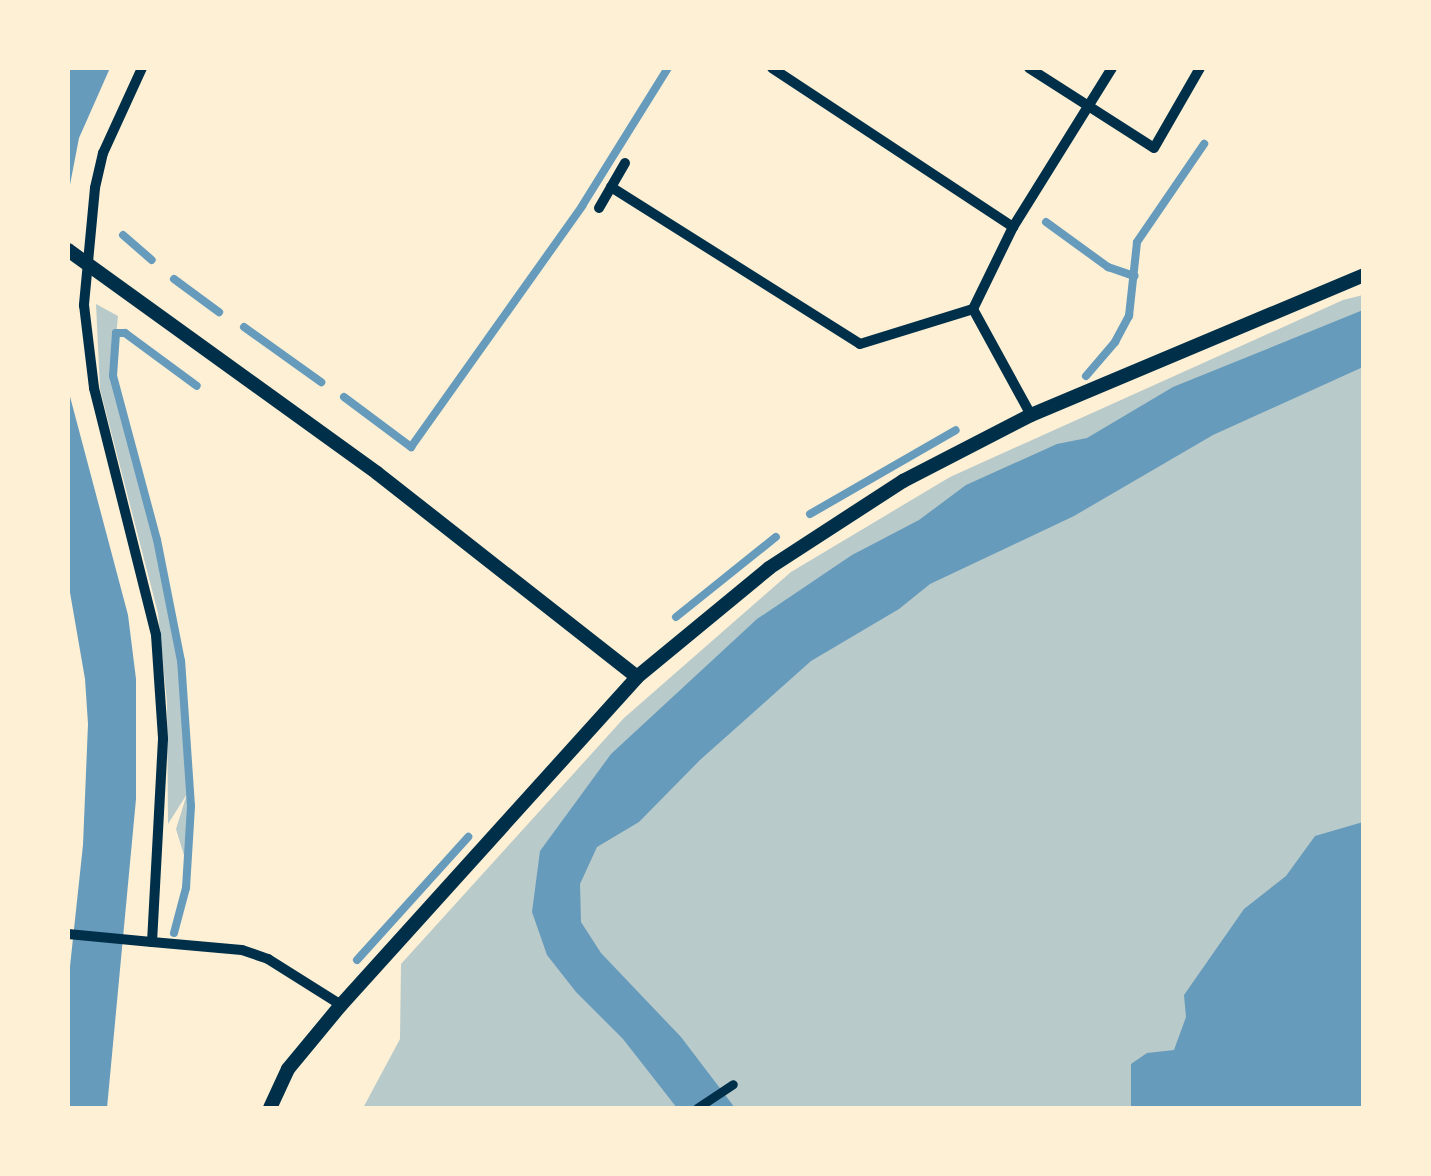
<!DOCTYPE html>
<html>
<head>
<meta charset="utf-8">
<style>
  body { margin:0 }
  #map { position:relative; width:1431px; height:1176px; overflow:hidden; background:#fdf0d5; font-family:Roboto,sans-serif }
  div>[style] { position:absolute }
  .green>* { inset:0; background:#b9caca }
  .water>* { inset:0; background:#669bbc }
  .stream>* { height:8px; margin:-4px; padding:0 4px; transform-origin:4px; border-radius:4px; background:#669bbc }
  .pedestrian>* { height:9px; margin:-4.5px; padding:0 4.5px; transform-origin:4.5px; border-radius:4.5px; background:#003049 }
  .minor>* { height:10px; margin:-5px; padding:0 5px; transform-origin:5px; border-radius:5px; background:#003049 }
  .tertiary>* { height:14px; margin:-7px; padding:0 7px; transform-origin:7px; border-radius:7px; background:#003049 }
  span { translate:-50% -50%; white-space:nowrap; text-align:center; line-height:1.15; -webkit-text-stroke:10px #fdf0d5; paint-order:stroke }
  .frame { position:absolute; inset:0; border:70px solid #fdf0d5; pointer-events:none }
</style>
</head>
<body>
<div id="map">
  <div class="green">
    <i style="clip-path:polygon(1363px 295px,1363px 1108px,363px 1108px,400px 1039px,401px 964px,624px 718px,791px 572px,950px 477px,1343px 300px)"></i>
    <i style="clip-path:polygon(96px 304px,118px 316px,112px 377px,175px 624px,189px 790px,186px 862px,176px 829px,187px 794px,168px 824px,167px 703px,158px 613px,100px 389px)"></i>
  </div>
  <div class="water">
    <i style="clip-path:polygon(68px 68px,110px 68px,79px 138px,68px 195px)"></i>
    <i style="clip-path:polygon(1363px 310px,1363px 367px,1213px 435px,1074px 516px,930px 584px,899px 609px,811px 661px,700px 760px,639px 822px,597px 847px,580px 884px,581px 922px,601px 953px,681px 1037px,735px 1108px,677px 1108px,623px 1039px,576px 992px,547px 955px,532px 912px,540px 851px,611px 754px,757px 619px,852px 555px,919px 520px,966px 485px,1057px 444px,1087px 438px,1173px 387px)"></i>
    <i style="clip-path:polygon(68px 389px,128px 615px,136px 679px,136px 799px,107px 1108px,68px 1108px,68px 985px,83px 845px,88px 724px,85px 679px,68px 581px)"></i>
    <i style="clip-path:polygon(1363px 822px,1363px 1108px,1131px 1108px,1131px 1064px,1147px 1053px,1174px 1050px,1186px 1017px,1184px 995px,1244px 909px,1286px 876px,1315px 836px)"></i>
  </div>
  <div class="stream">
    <i style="left:1046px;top:222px;width:77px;rotate:36deg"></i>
    <i style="left:1108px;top:267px;width:28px;rotate:19deg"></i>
    <i style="left:123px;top:235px;width:38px;rotate:41deg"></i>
    <i style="left:174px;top:279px;width:56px;rotate:36.3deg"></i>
    <i style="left:244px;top:327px;width:95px;rotate:35.5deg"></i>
    <i style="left:1086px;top:376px;width:45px;rotate:-49.5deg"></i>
    <i style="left:1115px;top:342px;width:30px;rotate:-62deg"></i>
    <i style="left:1129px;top:316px;width:74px;rotate:-83.8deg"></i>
    <i style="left:1137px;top:242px;width:119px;rotate:-55.6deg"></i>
    <i style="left:344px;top:397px;width:84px;rotate:36.7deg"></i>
    <i style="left:411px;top:447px;width:296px;rotate:-54.6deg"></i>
    <i style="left:582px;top:206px;width:163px;rotate:-58.1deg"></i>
    <i style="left:810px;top:514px;width:168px;rotate:-29.9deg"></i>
    <i style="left:676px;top:617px;width:128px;rotate:-38.7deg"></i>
    <i style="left:174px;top:933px;width:47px;rotate:-75.1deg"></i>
    <i style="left:186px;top:888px;width:82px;rotate:-86.5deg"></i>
    <i style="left:191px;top:806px;width:145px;rotate:-93.9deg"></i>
    <i style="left:181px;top:661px;width:123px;rotate:-101.2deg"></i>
    <i style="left:157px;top:540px;width:170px;rotate:-105deg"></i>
    <i style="left:113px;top:376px;width:43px;rotate:-86deg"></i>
    <i style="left:116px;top:333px;width:9px"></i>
    <i style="left:125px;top:333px;width:89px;rotate:36.4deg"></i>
    <i style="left:357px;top:960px;width:166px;rotate:-47.9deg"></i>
  </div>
  <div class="pedestrian">
    <i style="left:697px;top:1108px;width:43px;rotate:-33.7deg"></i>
  </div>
  <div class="minor">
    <i style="left:142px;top:68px;width:94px;rotate:114.6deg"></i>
    <i style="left:103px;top:153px;width:36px;rotate:103deg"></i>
    <i style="left:95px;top:188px;width:118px;rotate:95.4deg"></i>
    <i style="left:84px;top:305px;width:84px;rotate:83.1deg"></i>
    <i style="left:94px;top:388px;width:255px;rotate:75.9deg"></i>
    <i style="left:156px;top:635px;width:104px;rotate:86.1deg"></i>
    <i style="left:163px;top:739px;width:203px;rotate:93.1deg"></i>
    <i style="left:152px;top:942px;width:90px;rotate:5.1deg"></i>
    <i style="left:242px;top:950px;width:28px;rotate:19deg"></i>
    <i style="left:268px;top:959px;width:86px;rotate:32.2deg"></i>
    <i style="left:772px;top:68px;width:289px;rotate:33.4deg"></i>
    <i style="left:1029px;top:68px;width:148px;rotate:32.6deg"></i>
    <i style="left:1154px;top:148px;width:92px;rotate:-60.1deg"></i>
    <i style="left:611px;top:187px;width:294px;rotate:32.2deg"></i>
    <i style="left:860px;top:344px;width:118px;rotate:-17.2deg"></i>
    <i style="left:599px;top:208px;width:52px;rotate:-60deg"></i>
    <i style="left:1031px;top:415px;width:121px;rotate:-118.7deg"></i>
    <i style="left:973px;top:309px;width:91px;rotate:-64deg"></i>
    <i style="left:1013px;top:227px;width:187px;rotate:-58.1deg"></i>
    <i style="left:68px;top:934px;width:84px;rotate:5.4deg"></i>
  </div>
  <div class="tertiary">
    <i style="left:68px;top:250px;width:381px;rotate:35.8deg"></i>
    <i style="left:377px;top:473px;width:330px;rotate:38.1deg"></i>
    <i style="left:270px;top:1108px;width:43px;rotate:-65.2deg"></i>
    <i style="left:288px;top:1069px;width:83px;rotate:-50.4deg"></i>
    <i style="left:341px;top:1005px;width:442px;rotate:-47.9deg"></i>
    <i style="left:637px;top:677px;width:171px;rotate:-39.5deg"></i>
    <i style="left:769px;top:568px;width:160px;rotate:-33deg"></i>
    <i style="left:903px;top:481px;width:144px;rotate:-27.3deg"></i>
    <i style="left:1031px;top:415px;width:361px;rotate:-22.8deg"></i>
  </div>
  <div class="frame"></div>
</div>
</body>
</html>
